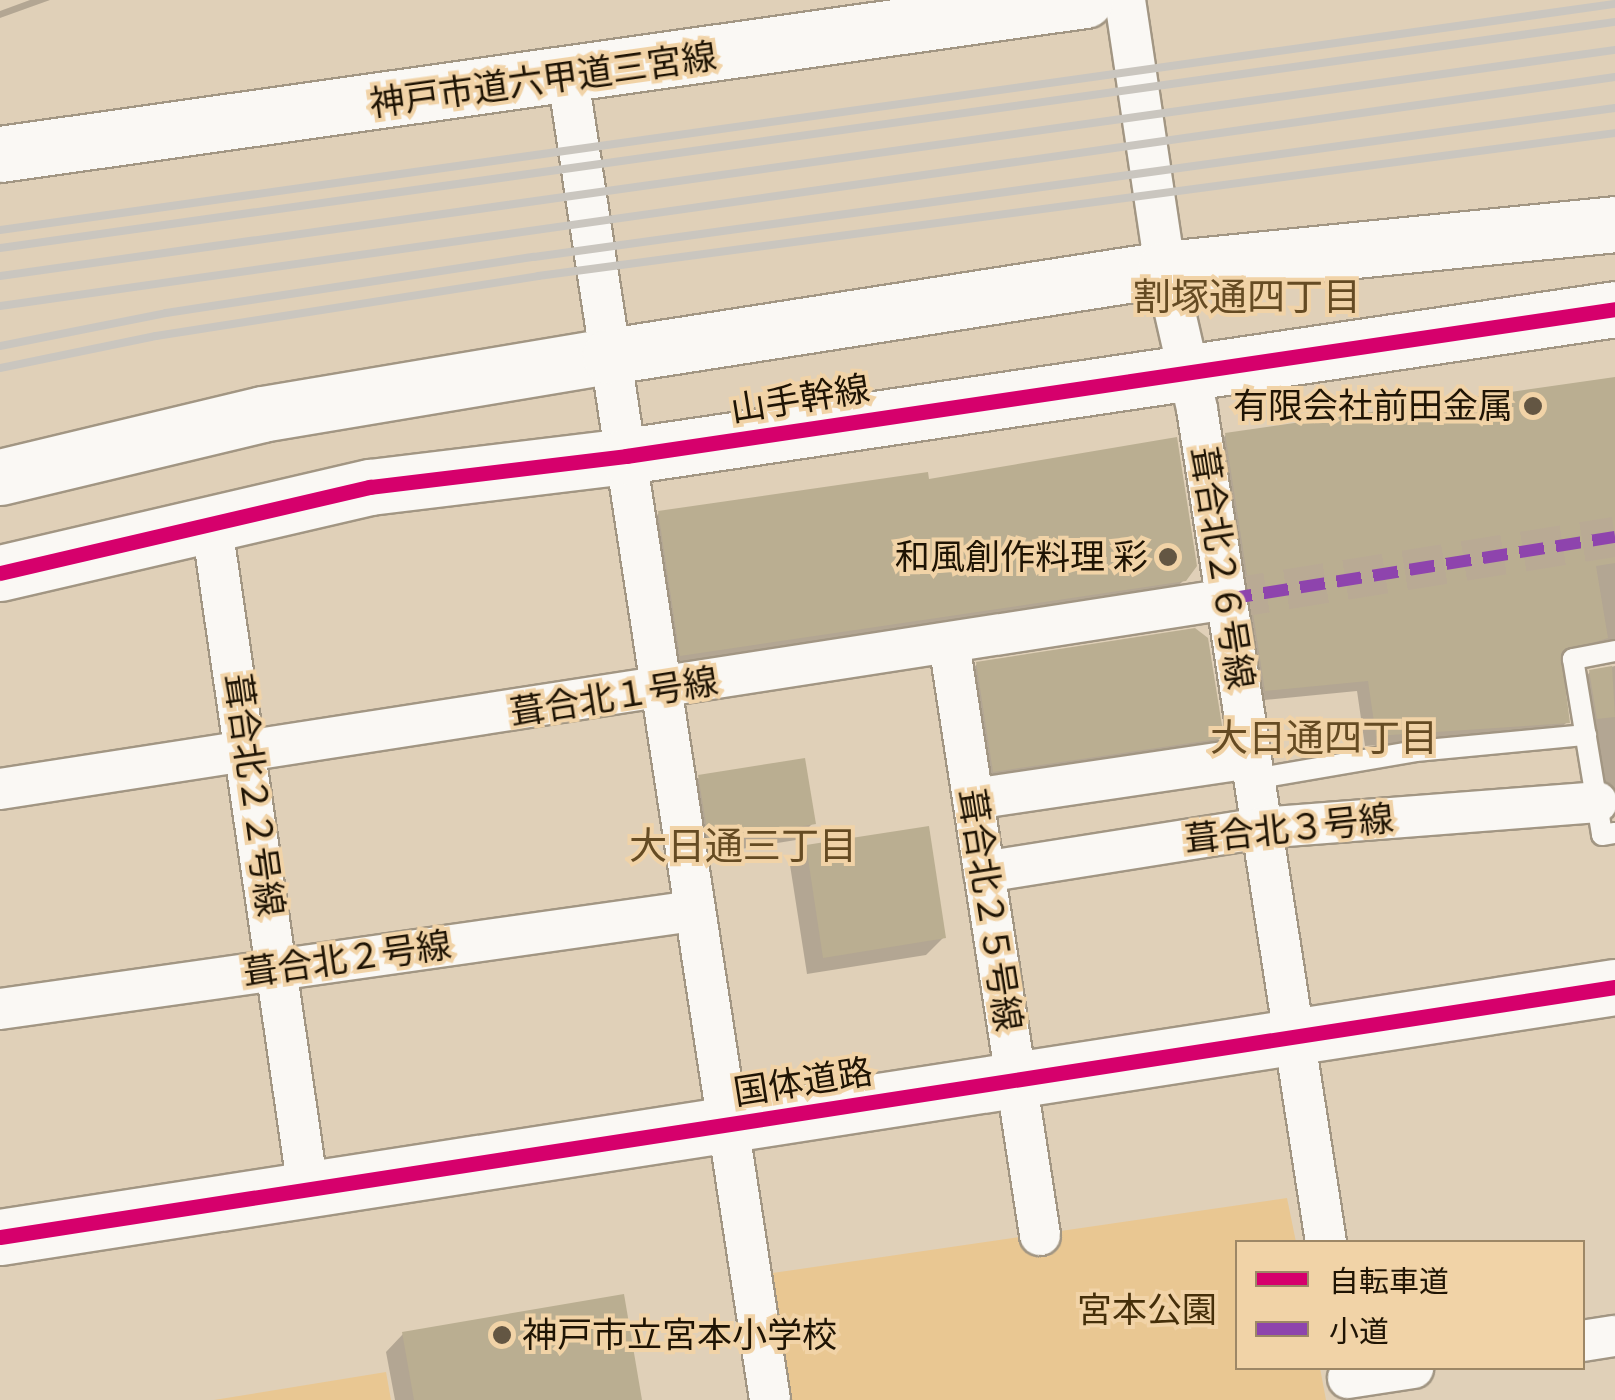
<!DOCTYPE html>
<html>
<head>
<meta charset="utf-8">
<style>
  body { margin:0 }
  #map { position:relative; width:1615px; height:1400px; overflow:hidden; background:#e0d0b8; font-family:"Archivo Narrow","Noto Sans JP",sans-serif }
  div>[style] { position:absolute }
  .green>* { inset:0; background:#e9c792 }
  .shadow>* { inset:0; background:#0003 }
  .building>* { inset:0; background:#baae91 }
  .street-tunnel>* { height:40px; margin-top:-20px; transform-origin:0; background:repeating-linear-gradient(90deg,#b9aa94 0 40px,transparent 0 60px) }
  .roads { filter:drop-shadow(2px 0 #a29683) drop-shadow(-2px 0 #a29683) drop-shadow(0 2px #a29683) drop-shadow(0 -2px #a29683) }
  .lane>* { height:20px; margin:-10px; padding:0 10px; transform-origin:10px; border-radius:10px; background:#faf8f4 }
  .street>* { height:40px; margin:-20px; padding:0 20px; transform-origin:20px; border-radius:20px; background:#faf8f4 }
  .secondary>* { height:55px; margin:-27.5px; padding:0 27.5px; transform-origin:27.5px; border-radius:27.5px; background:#faf8f4 }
  .rail>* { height:8px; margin:-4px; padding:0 4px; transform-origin:4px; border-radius:4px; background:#cac6bf }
  .quiet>* { height:12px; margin-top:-6px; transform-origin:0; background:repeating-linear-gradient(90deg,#8e44ad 0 25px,transparent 0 37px) }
  .cycleway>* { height:15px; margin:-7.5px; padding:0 7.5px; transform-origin:7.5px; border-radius:7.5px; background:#d6006c }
  .dots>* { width:28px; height:28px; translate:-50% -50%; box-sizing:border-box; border:5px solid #f1d3a7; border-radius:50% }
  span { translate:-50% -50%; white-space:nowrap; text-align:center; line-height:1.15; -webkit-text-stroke:8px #f1d3a7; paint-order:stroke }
  .street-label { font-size:35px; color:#1f1404 }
  .poi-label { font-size:35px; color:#1f1404 }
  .right { translate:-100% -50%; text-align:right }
  .left { translate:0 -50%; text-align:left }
  .park-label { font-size:35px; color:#452f0a }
  .neighbourhood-label { font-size:38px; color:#654b23 }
  .legend { position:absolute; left:1235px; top:1240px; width:350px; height:130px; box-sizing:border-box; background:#f1d3a7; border:2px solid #9d8766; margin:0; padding:12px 18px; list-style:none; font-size:30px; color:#1f1404 }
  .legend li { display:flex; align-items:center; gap:20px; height:50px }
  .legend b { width:50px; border:2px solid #9d8766 }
</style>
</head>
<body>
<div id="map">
  <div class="green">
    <i style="clip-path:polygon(1287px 1198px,1296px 1242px,1238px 1242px,1238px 1368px,1320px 1368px,1326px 1400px,779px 1400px,759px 1275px)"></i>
    <i style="clip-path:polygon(386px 1372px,391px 1400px,214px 1400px)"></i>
  </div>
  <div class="shadow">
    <i style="clip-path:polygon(30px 0,50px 0,0 18px,0 11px)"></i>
    <i style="clip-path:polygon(1615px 378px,1615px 656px,1607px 648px,1558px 656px,1567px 722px,1556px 733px,1365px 746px,1357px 691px,1254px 701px,1215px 446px,1226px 435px)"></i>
    <i style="clip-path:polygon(927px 482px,1184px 580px,1173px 591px,675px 668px,649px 523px,659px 513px)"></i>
    <i style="clip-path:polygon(977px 664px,1221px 737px,1212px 747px,984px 780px,968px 674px)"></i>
    <i style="clip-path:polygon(1615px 666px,1615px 794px,1602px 796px,1579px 684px,1590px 672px)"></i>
    <i style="clip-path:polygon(700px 777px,813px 823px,796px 840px,692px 857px,682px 794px)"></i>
    <i style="clip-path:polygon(807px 848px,944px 937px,926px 955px,807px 974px,790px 865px)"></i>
    <i style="clip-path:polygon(403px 1334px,640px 1400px,395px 1400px,386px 1352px)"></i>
  </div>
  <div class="building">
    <i style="clip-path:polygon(1615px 377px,1615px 563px,1596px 566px,1608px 638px,1561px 653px,1570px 723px,1376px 736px,1368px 681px,1265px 691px,1225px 433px)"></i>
    <i style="clip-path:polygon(1177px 437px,1197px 566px,1186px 581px,680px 656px,658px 511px,928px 472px,929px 479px)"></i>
    <i style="clip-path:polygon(1195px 628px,1208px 638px,1224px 738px,993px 772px,976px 662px)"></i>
    <i style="clip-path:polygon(1612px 666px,1615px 717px,1597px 719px,1589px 670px)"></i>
    <i style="clip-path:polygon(805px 758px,816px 824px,709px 841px,698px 775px)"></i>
    <i style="clip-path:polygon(929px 826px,946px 938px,823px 958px,806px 845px)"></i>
    <i style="clip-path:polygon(624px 1294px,642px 1400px,414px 1400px,402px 1332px)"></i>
  </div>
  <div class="street-tunnel">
    <i style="left:1227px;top:599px;width:393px;rotate:-9.1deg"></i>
  </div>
  <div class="roads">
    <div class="lane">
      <i style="left:1615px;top:651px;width:43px;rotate:169.2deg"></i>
      <i style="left:1573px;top:659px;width:178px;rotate:80.6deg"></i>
      <i style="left:1602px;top:835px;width:13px;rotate:-9deg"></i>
      <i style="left:1254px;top:779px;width:164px;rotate:-9.8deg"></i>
      <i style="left:1416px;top:751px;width:171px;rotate:-5.4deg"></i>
    </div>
    <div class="street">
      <i style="left:1125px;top:0;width:272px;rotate:81.5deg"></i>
      <i style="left:1165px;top:269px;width:144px;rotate:77.1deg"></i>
      <i style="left:1197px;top:409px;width:843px;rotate:81.2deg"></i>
      <i style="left:568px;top:78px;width:1337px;rotate:81.31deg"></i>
      <i style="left:211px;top:520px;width:676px;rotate:81.75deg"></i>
      <i style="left:949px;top:643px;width:599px;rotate:81.26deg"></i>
      <i style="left:0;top:789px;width:1242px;rotate:-8.8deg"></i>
      <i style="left:973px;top:799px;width:281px;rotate:-8.4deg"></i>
      <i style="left:984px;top:872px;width:280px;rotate:-9deg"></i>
      <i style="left:1261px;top:828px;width:337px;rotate:-4.4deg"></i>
      <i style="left:0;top:1009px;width:700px;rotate:-8.05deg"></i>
      <i style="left:1582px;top:1341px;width:33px;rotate:-9deg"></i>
      <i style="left:1348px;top:1378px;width:66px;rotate:-8.7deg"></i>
    </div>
    <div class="secondary">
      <i style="left:0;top:154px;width:1096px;rotate:-8.08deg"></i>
      <i style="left:0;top:477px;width:269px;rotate:-13.5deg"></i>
      <i style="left:262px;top:414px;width:353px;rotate:-9.5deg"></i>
      <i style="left:610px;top:356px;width:562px;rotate:-8.91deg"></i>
      <i style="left:1165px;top:269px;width:452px;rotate:-5.7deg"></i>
      <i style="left:0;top:573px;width:380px;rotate:-13.1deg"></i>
      <i style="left:370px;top:487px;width:258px;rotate:-6.9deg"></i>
      <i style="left:626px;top:456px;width:1000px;rotate:-8.45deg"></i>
      <i style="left:0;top:1237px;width:1634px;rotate:-8.8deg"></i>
    </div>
  </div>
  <div class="rail">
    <i style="left:0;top:230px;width:1631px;rotate:-7.97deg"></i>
    <i style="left:0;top:248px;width:1631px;rotate:-7.97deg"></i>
    <i style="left:0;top:276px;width:1631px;rotate:-7.97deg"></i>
    <i style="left:0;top:306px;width:1631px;rotate:-8.07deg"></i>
    <i style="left:0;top:346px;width:169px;rotate:-11.2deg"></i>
    <i style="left:166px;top:313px;width:372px;rotate:-8.7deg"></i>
    <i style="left:534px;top:257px;width:1091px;rotate:-7.85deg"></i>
    <i style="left:0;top:368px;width:159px;rotate:-11.6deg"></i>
    <i style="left:156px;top:336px;width:387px;rotate:-8.9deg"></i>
    <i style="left:538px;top:276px;width:1086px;rotate:-7.56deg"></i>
  </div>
  <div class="quiet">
    <i style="left:1227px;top:599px;width:393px;rotate:-9.1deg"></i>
  </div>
  <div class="cycleway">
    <i style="left:0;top:573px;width:380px;rotate:-13.1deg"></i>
    <i style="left:370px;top:487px;width:258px;rotate:-6.9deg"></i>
    <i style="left:626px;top:456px;width:1000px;rotate:-8.45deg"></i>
    <i style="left:0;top:1237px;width:1634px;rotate:-8.8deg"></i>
  </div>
  <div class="dots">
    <i style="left:1533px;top:406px;background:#635643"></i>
    <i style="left:1168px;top:557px;background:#635643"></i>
    <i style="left:502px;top:1335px;background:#635643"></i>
  </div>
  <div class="street-label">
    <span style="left:543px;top:80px;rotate:-8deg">神戸市道六甲道三宮線</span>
    <span style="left:800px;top:399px;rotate:-9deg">山手幹線</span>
    <span style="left:1222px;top:568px;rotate:81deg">葺合北２６号線</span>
    <span style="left:614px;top:697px;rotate:-9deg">葺合北１号線</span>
    <span style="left:254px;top:795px;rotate:82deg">葺合北２２号線</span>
    <span style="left:1289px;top:829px;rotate:-6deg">葺合北３号線</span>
    <span style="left:990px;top:910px;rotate:81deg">葺合北２５号線</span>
    <span style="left:347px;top:959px;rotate:-8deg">葺合北２号線</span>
    <span style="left:803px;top:1082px;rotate:-9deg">国体道路</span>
  </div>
  <div class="poi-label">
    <span class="right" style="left:1513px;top:406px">有限会社前田金属</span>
    <span class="right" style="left:1148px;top:557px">和風創作料理 彩</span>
    <span class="left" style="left:522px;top:1335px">神戸市立宮本小学校</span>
  </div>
  <div class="park-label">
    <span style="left:1147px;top:1310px">宮本公園</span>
  </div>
  <div class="neighbourhood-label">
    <span style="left:1247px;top:297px">割塚通四丁目</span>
    <span style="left:1324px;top:738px">大日通四丁目</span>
    <span style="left:743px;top:846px">大日通三丁目</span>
  </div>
  <ul class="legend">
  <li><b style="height:12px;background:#d6006c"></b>自転車道</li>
  <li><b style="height:12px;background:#8e44ad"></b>小道</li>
  </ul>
</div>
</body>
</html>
